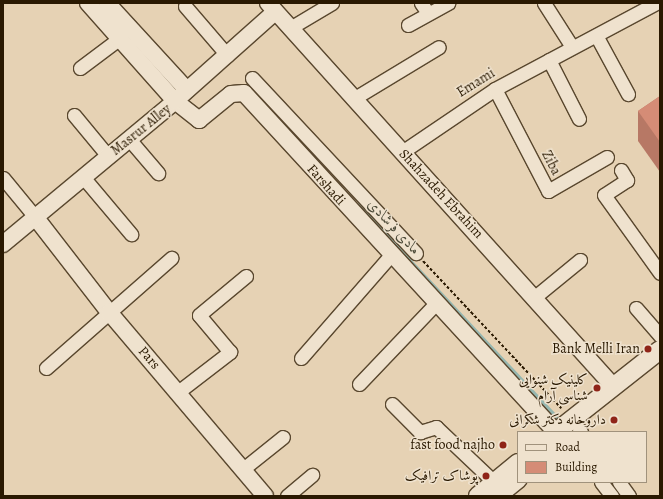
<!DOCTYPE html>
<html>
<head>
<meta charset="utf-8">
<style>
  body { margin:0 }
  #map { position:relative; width:663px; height:499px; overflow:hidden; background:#e6d2b4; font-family:Alegreya,Amiri,serif }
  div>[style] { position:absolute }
  .stream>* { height:3.5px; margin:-1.75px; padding:0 1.75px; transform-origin:1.75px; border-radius:1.75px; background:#96b7b0 }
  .path>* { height:2px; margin-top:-1px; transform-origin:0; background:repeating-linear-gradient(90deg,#2a1901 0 3px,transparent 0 5px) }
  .roads { filter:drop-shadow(1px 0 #59472e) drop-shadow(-1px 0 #59472e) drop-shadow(0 1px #59472e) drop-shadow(0 -1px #59472e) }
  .minor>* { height:13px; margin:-6.5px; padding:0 6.5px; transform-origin:6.5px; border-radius:6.5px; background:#efe2ce }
  .tertiary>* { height:16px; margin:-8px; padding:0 8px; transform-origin:8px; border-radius:8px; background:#efe2ce }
  .secondary>* { height:18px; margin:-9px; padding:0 9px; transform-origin:9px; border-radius:9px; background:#efe2ce }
  .wall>* { inset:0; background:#b77865 }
  .building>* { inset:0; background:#d58c76 }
  .dots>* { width:11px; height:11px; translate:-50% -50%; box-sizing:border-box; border:2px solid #efe2ce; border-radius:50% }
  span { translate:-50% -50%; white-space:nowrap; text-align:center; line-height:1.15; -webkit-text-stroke:3px #efe2ce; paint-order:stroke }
  .street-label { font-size:14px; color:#2a1901 }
  .poi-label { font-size:14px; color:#2a1901 }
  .right { translate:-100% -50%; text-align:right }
  .water-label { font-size:15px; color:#4a4836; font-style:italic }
  .frame { position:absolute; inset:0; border:4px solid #2a1901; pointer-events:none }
  .legend { position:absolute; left:517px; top:431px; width:130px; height:52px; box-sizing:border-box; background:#efe2ce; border:1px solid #a0927c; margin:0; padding:5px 7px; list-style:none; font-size:12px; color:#2a1901 }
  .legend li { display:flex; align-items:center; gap:8px; height:20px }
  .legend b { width:20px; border:1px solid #a0927c }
</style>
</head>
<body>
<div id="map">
  <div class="stream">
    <i style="left:358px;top:205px;width:296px;rotate:46.9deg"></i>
    <i style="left:609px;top:482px;width:18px;rotate:52deg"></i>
  </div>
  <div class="path">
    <i style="left:423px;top:261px;width:202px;rotate:46.8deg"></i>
  </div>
  <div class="roads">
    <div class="minor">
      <i style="left:421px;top:3px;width:12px;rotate:55deg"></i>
      <i style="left:544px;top:3px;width:52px;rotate:57.5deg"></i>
      <i style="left:185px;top:6px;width:65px;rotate:49.4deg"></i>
      <i style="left:408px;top:25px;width:46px;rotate:-28.8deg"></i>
      <i style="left:290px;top:28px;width:49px;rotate:-30.8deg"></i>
      <i style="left:597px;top:37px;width:65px;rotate:61.5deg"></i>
      <i style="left:549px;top:60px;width:66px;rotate:63deg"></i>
      <i style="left:80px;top:68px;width:50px;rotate:-36.9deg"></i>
      <i style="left:252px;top:78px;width:240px;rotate:46.9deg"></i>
      <i style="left:495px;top:89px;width:115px;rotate:62.5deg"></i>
      <i style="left:548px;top:191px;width:68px;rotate:-30deg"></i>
      <i style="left:353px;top:99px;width:100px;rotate:-31.2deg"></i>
      <i style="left:74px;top:115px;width:53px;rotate:50.3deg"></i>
      <i style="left:129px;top:139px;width:45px;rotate:49.5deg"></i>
      <i style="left:402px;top:152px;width:112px;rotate:-34.1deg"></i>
      <i style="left:495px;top:89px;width:183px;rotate:-28.1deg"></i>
      <i style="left:621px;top:170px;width:12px;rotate:59deg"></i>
      <i style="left:627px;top:180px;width:27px;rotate:147deg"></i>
      <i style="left:604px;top:195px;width:96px;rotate:54.3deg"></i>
      <i style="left:83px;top:177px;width:75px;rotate:49.9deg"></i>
      <i style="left:3px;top:178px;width:52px;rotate:50.5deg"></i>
      <i style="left:536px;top:296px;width:57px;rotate:-39.3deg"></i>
      <i style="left:636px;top:308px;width:37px;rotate:49deg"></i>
      <i style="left:301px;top:358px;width:137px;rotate:-48.9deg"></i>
      <i style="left:46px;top:368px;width:167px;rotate:-41.3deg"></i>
      <i style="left:359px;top:384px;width:113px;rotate:-46.4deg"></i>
      <i style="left:178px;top:392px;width:66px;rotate:-37.6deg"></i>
      <i style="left:230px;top:352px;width:48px;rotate:-130deg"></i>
      <i style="left:199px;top:315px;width:61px;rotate:-39.7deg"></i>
      <i style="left:392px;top:404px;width:40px;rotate:45deg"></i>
      <i style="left:420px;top:432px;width:17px;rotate:-17deg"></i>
      <i style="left:436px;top:427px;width:80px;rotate:43.5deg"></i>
      <i style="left:579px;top:429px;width:4px;rotate:56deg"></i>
      <i style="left:243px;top:469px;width:51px;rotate:-38.7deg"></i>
      <i style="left:601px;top:482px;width:18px;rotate:52deg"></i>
      <i style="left:619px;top:482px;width:17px;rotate:54deg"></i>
      <i style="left:287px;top:496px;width:33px;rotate:-40deg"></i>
    </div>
    <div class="tertiary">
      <i style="left:88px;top:3px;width:131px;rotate:48.4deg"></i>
      <i style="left:175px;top:101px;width:31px;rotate:38deg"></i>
      <i style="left:199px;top:120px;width:41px;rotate:-39.1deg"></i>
      <i style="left:231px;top:94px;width:13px;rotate:-4deg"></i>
      <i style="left:244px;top:93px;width:461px;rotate:47.4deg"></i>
      <i style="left:107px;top:3px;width:118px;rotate:47.4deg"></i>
      <i style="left:268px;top:3px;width:515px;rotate:47.99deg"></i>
      <i style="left:36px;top:218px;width:119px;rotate:52.2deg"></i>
      <i style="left:109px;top:312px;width:241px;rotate:49.7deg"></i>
      <i style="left:3px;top:244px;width:224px;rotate:-39.7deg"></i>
      <i style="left:175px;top:101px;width:134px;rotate:-41.7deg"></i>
    </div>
    <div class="secondary">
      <i style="left:556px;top:432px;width:132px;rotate:-38.3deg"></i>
      <i style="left:478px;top:496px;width:52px;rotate:-39.5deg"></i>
      <i style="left:497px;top:496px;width:27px;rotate:-39deg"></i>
    </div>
  </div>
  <div class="wall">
    <i style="clip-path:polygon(660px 96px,660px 172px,638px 141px,638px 111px)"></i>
  </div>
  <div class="building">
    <i style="clip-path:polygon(660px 96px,660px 142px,638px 111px)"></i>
  </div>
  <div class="dots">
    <i style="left:648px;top:349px;background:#8f2418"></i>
    <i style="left:597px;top:388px;background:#8f2418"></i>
    <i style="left:614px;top:420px;background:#8f2418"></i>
    <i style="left:503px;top:445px;background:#8f2418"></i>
    <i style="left:486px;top:476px;background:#8f2418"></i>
  </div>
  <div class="street-label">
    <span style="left:476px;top:83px;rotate:-32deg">Emami</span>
    <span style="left:141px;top:130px;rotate:-39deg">Masrur Alley</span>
    <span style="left:551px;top:163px;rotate:63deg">Ziba</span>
    <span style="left:326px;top:185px;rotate:48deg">Farshadi</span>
    <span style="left:441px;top:194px;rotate:47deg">Shahzadeh Ebrahim</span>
    <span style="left:149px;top:358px;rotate:49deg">Pars</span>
  </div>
  <div class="poi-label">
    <span class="right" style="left:640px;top:349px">Bank Melli Iran</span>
    <span class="right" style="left:588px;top:388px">کلینیک شنوایی<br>شناسی آرام</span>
    <span class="right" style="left:606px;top:420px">داروخانه دکتر شکرانی</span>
    <span class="right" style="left:495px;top:445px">fast food najho</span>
    <span class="right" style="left:478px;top:476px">پوشاک ترافیک</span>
  </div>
  <div class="water-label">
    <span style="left:394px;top:227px;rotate:47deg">مادی فرشادی</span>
  </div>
  <div class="frame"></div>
  <ul class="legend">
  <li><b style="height:5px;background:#efe2ce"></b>Road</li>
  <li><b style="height:11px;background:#d58c76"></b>Building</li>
  </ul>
</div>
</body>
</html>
